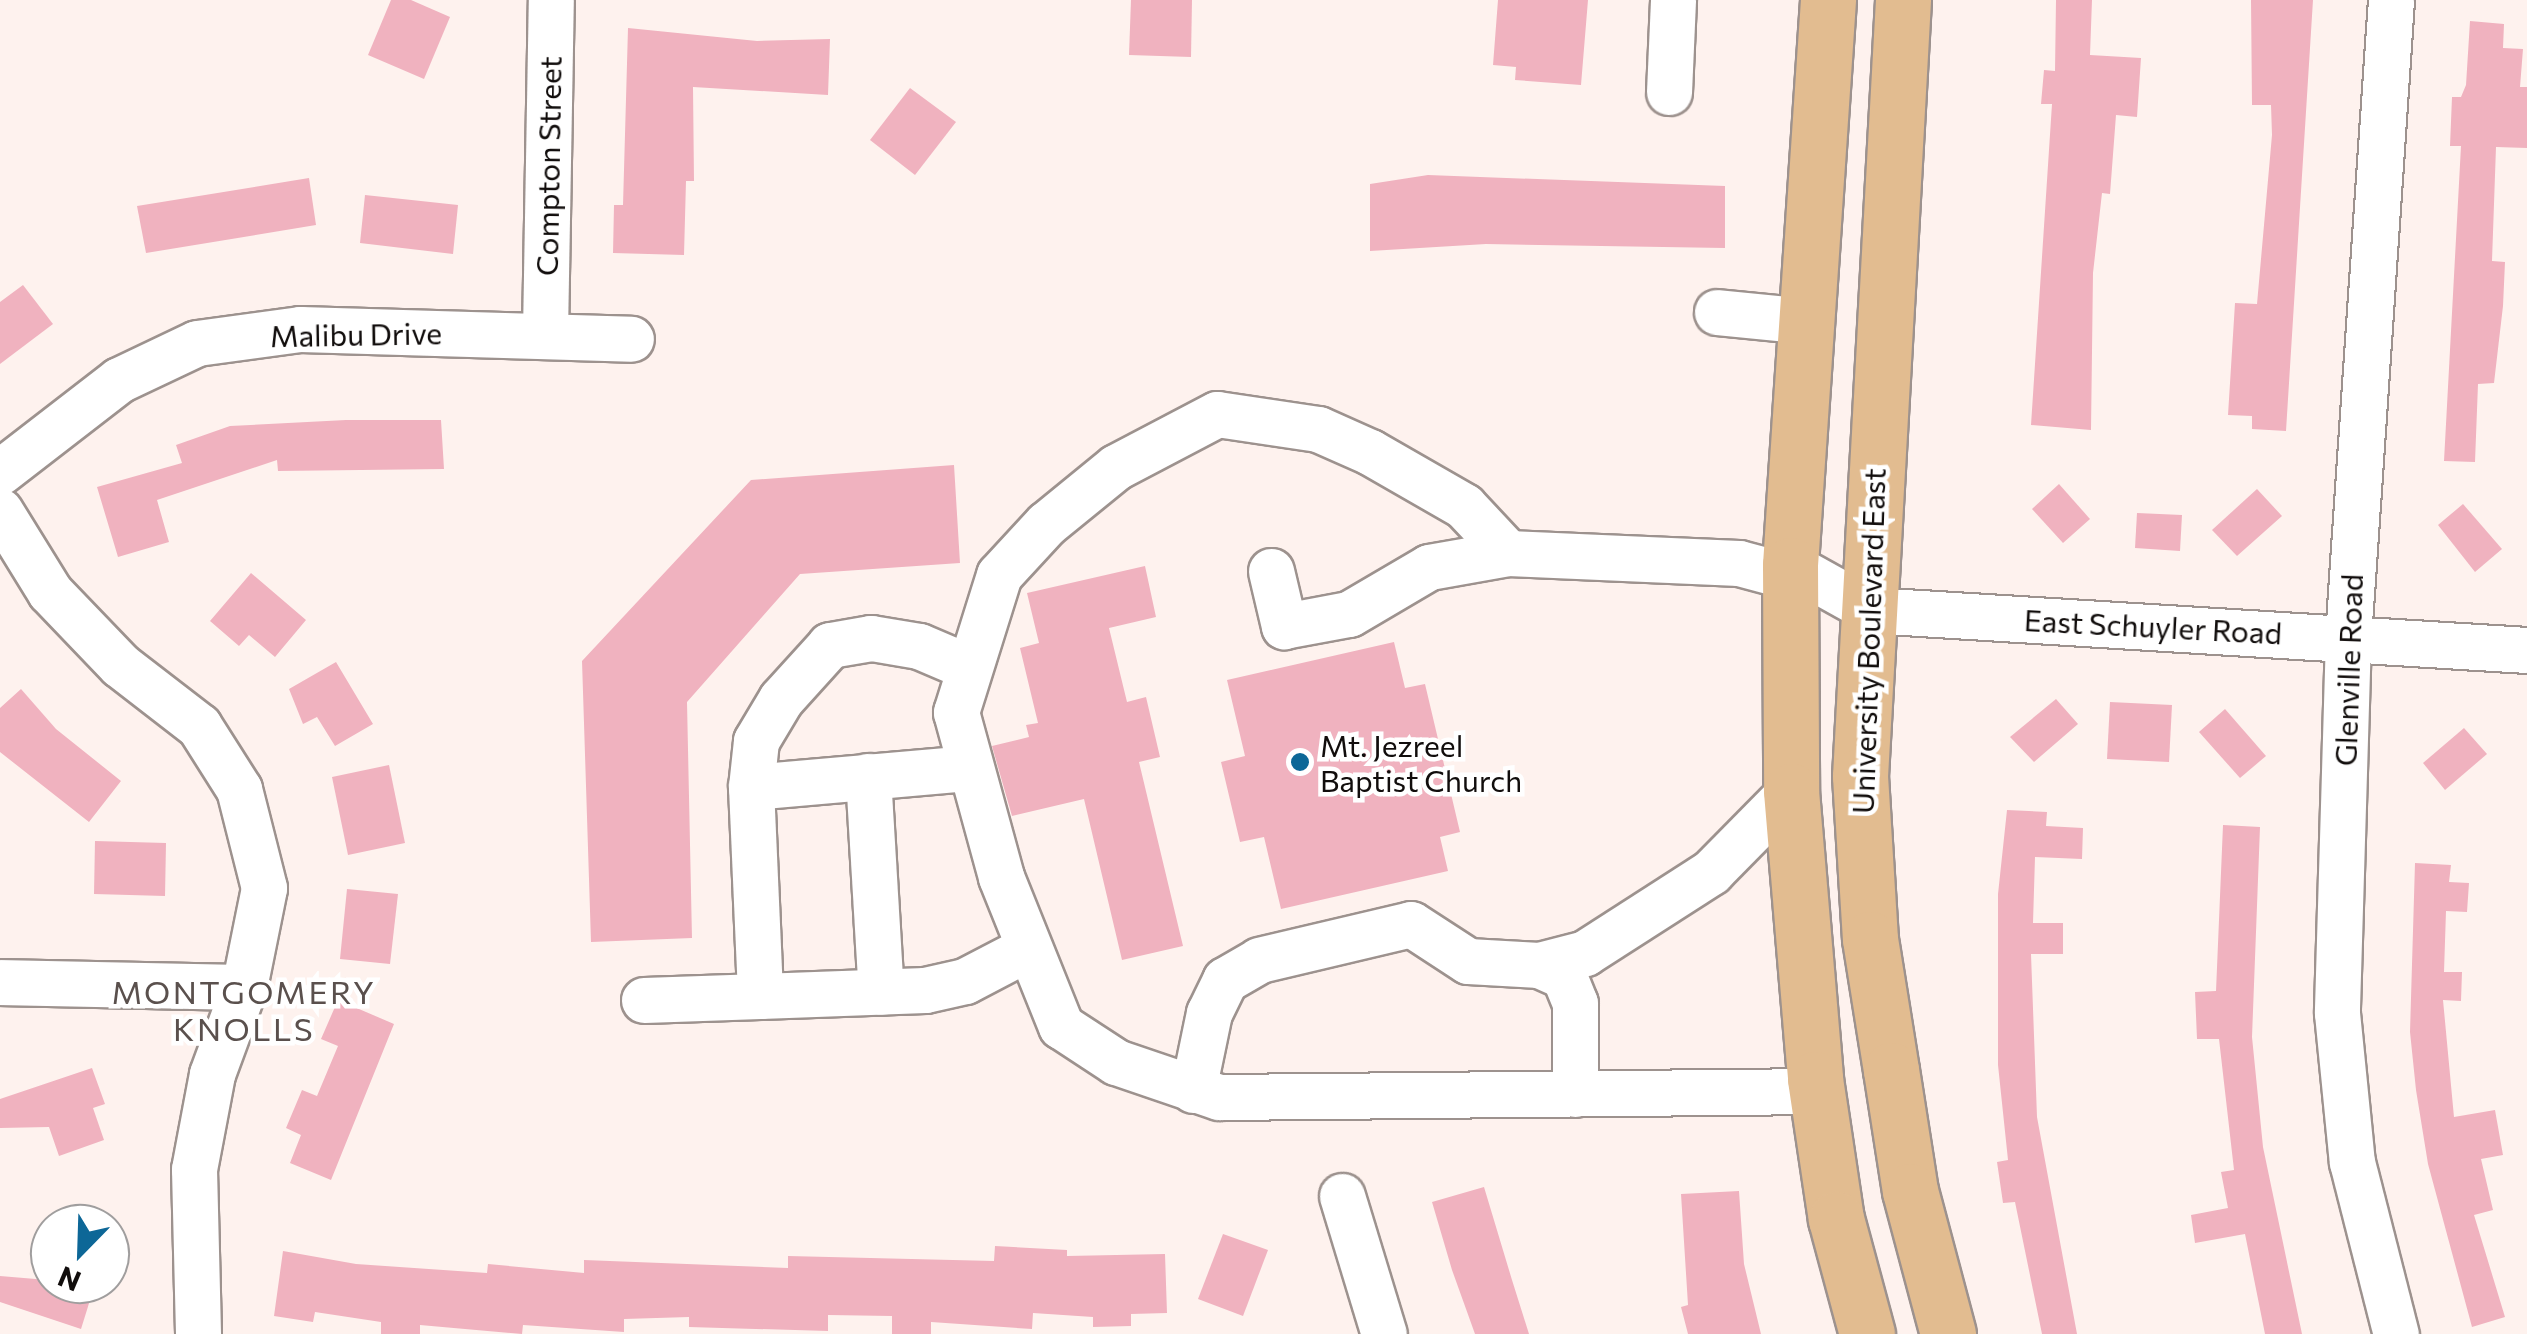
<!DOCTYPE html>
<html>
<head>
<meta charset="utf-8">
<style>
  body { margin:0 }
  #map { position:relative; width:2527px; height:1334px; overflow:hidden; background:#fef2ee; font-family:Commissioner,sans-serif }
  div>[style] { position:absolute }
  .building>* { inset:0; background:#f0b2bf }
  .roads { filter:drop-shadow(2px 0 #9d928e) drop-shadow(-2px 0 #9d928e) drop-shadow(0 2px #9d928e) drop-shadow(0 -2px #9d928e) }
  .minor>* { height:45px; margin:-22.5px; padding:0 22.5px; transform-origin:22.5px; border-radius:22.5px; background:#fff }
  .major>* { height:55px; margin:-27.5px; padding:0 27.5px; transform-origin:27.5px; border-radius:27.5px; background:#e2bc90 }
  .dots>* { width:28px; height:28px; translate:-50% -50%; box-sizing:border-box; border:5px solid #fff; border-radius:50% }
  span { translate:-50% -50%; white-space:nowrap; text-align:center; line-height:1.15; -webkit-text-stroke:9px #fff; paint-order:stroke }
  .street-label { font-size:30px; color:#110d0c }
  .poi-label { font-size:30px; color:#110d0c }
  .left { translate:0 -50%; text-align:left }
  .neighbourhood-label { font-size:32px; color:#5a504d; letter-spacing:2.5px }
  .north { position:absolute; left:30px; top:1204px; width:100px; height:100px; box-sizing:border-box; background:#fff; border:2px solid #a09e9e; border-radius:50%; rotate:203deg; font-size:28px; font-weight:700; line-height:40px; text-align:center; color:#110d0c }
  .north::after { content:''; display:block; margin:auto; width:35px; height:45px; background:#0d6797; clip-path:polygon(50% 0,100% 100%,50% 72%,0 100%) }
</style>
</head>
<body>
<div id="map">
  <div class="building">
    <i style="clip-path:polygon(391px 0,411px 0,450px 17px,424px 79px,368px 55px)"></i>
    <i style="clip-path:polygon(1131px 0,1192px 0,1191px 57px,1129px 55px)"></i>
    <i style="clip-path:polygon(1498px 0,1588px 0,1581px 85px,1515px 80px,1516px 67px,1493px 65px)"></i>
    <i style="clip-path:polygon(2056px 0,2092px 0,2090px 55px,2141px 58px,2137px 117px,2116px 115px,2110px 194px,2102px 193px,2093px 273px,2091px 430px,2031px 425px,2052px 104px,2041px 104px,2044px 70px,2055px 71px)"></i>
    <i style="clip-path:polygon(2251px 0,2313px 0,2286px 431px,2252px 429px,2252px 416px,2228px 415px,2235px 303px,2257px 304px,2272px 135px,2271px 105px,2252px 105px)"></i>
    <i style="clip-path:polygon(2470px 21px,2504px 24px,2503px 48px,2523px 49px,2520px 87px,2527px 87px,2527px 148px,2496px 147px,2492px 261px,2505px 262px,2503px 306px,2494px 383px,2478px 384px,2475px 462px,2444px 461px,2461px 146px,2450px 146px,2452px 97px,2461px 97px,2466px 85px)"></i>
    <i style="clip-path:polygon(628px 28px,757px 41px,830px 39px,828px 95px,693px 87px,694px 181px,686px 181px,684px 255px,613px 253px,614px 205px,623px 205px)"></i>
    <i style="clip-path:polygon(910px 88px,956px 122px,915px 175px,870px 140px)"></i>
    <i style="clip-path:polygon(1428px 175px,1725px 186px,1725px 248px,1486px 244px,1370px 251px,1370px 184px)"></i>
    <i style="clip-path:polygon(309px 178px,316px 225px,146px 253px,137px 206px)"></i>
    <i style="clip-path:polygon(365px 195px,458px 205px,453px 254px,360px 243px)"></i>
    <i style="clip-path:polygon(23px 285px,53px 324px,0 364px,0 302px)"></i>
    <i style="clip-path:polygon(346px 420px,441px 420px,444px 469px,278px 471px,277px 460px,157px 500px,169px 542px,118px 557px,97px 487px,182px 463px,176px 445px,230px 426px)"></i>
    <i style="clip-path:polygon(954px 465px,960px 563px,800px 574px,687px 702px,692px 938px,591px 942px,582px 661px,751px 480px)"></i>
    <i style="clip-path:polygon(2059px 484px,2090px 519px,2063px 543px,2032px 509px)"></i>
    <i style="clip-path:polygon(2257px 489px,2282px 516px,2237px 556px,2212px 530px)"></i>
    <i style="clip-path:polygon(2463px 504px,2502px 549px,2475px 572px,2438px 525px)"></i>
    <i style="clip-path:polygon(2137px 513px,2182px 515px,2180px 551px,2135px 548px)"></i>
    <i style="clip-path:polygon(1145px 566px,1156px 617px,1109px 628px,1127px 702px,1146px 697px,1160px 757px,1139px 762px,1183px 946px,1122px 960px,1084px 799px,1012px 816px,992px 746px,1029px 737px,1026px 725px,1038px 723px,1020px 648px,1039px 643px,1027px 593px)"></i>
    <i style="clip-path:polygon(251px 573px,306px 620px,275px 657px,249px 635px,239px 646px,210px 621px)"></i>
    <i style="clip-path:polygon(1394px 642px,1405px 688px,1425px 684px,1460px 832px,1440px 837px,1448px 871px,1281px 909px,1264px 837px,1240px 842px,1221px 762px,1245px 756px,1227px 680px)"></i>
    <i style="clip-path:polygon(336px 662px,373px 724px,335px 746px,317px 717px,303px 724px,289px 689px)"></i>
    <i style="clip-path:polygon(21px 689px,56px 729px,121px 781px,89px 822px,0 752px,0 708px)"></i>
    <i style="clip-path:polygon(2056px 699px,2078px 724px,2034px 762px,2010px 737px)"></i>
    <i style="clip-path:polygon(2110px 702px,2172px 705px,2169px 762px,2107px 759px)"></i>
    <i style="clip-path:polygon(2225px 709px,2266px 756px,2240px 778px,2199px 732px)"></i>
    <i style="clip-path:polygon(2464px 728px,2487px 754px,2445px 790px,2423px 763px)"></i>
    <i style="clip-path:polygon(389px 765px,405px 843px,348px 855px,332px 777px)"></i>
    <i style="clip-path:polygon(2007px 810px,2047px 812px,2046px 826px,2083px 828px,2082px 859px,2035px 857px,2033px 923px,2063px 923px,2063px 954px,2031px 954px,2037px 1117px,2077px 1334px,2042px 1334px,2015px 1202px,2003px 1203px,1997px 1162px,2008px 1160px,1998px 1065px,1998px 894px)"></i>
    <i style="clip-path:polygon(2223px 825px,2260px 827px,2252px 1037px,2263px 1147px,2302px 1334px,2265px 1334px,2245px 1234px,2195px 1243px,2191px 1215px,2228px 1208px,2221px 1172px,2234px 1170px,2219px 1039px,2197px 1039px,2195px 992px,2216px 991px)"></i>
    <i style="clip-path:polygon(95px 841px,166px 843px,165px 896px,94px 894px)"></i>
    <i style="clip-path:polygon(2415px 863px,2451px 865px,2449px 882px,2469px 883px,2467px 912px,2446px 911px,2444px 972px,2462px 972px,2461px 1001px,2443px 1000px,2454px 1117px,2495px 1110px,2503px 1155px,2481px 1159px,2493px 1210px,2474px 1215px,2505px 1317px,2472px 1327px,2428px 1164px,2416px 1090px,2410px 1032px)"></i>
    <i style="clip-path:polygon(347px 889px,398px 894px,390px 964px,340px 959px)"></i>
    <i style="clip-path:polygon(338px 1000px,394px 1024px,331px 1180px,290px 1163px,301px 1135px,286px 1128px,302px 1090px,317px 1096px,338px 1046px,321px 1039px)"></i>
    <i style="clip-path:polygon(92px 1068px,105px 1104px,93px 1108px,104px 1140px,59px 1156px,49px 1127px,0 1128px,0 1099px)"></i>
    <i style="clip-path:polygon(1484px 1187px,1512px 1280px,1529px 1334px,1475px 1334px,1452px 1270px,1432px 1202px)"></i>
    <i style="clip-path:polygon(1739px 1191px,1744px 1264px,1761px 1334px,1688px 1334px,1681px 1307px,1688px 1305px,1681px 1194px)"></i>
    <i style="clip-path:polygon(1223px 1234px,1268px 1250px,1243px 1316px,1198px 1299px)"></i>
    <i style="clip-path:polygon(995px 1246px,1067px 1250px,1067px 1256px,1165px 1254px,1167px 1313px,1131px 1314px,1131px 1326px,1093px 1327px,1093px 1317px,1033px 1313px,1032px 1329px,931px 1322px,931px 1334px,892px 1334px,892px 1316px,828px 1315px,828px 1331px,689px 1327px,689px 1317px,624px 1319px,624px 1332px,523px 1325px,522px 1334px,420px 1325px,420px 1334px,381px 1334px,381px 1322px,315px 1312px,313px 1322px,274px 1316px,283px 1251px,356px 1264px,487px 1273px,488px 1264px,584px 1273px,584px 1260px,788px 1268px,788px 1256px,994px 1261px)"></i>
    <i style="clip-path:polygon(0 1276px,95px 1284px,81px 1329px,0 1302px)"></i>
  </div>
  <div class="roads">
    <div class="minor">
      <i style="left:2391px;top:0;width:638px;rotate:93.86deg"></i>
      <i style="left:2348px;top:637px;width:376px;rotate:91.7deg"></i>
      <i style="left:2337px;top:1013px;width:150px;rotate:84.3deg"></i>
      <i style="left:2352px;top:1162px;width:178px;rotate:75.7deg"></i>
      <i style="left:1669px;top:92px;width:92px;rotate:-87.5deg"></i>
      <i style="left:1717px;top:312px;width:90px;rotate:5.7deg"></i>
      <i style="left:545px;top:333px;width:333px;rotate:-89deg"></i>
      <i style="left:0;top:472px;width:150px;rotate:-37.7deg"></i>
      <i style="left:119px;top:380px;width:86px;rotate:-25.4deg"></i>
      <i style="left:197px;top:343px;width:104px;rotate:-7.7deg"></i>
      <i style="left:300px;top:329px;width:331px;rotate:1.7deg"></i>
      <i style="left:0;top:511px;width:95px;rotate:58.3deg"></i>
      <i style="left:50px;top:592px;width:101px;rotate:46.2deg"></i>
      <i style="left:120px;top:665px;width:100px;rotate:37.7deg"></i>
      <i style="left:199px;top:726px;width:75px;rotate:57.6deg"></i>
      <i style="left:239px;top:789px;width:102px;rotate:75.8deg"></i>
      <i style="left:264px;top:888px;width:101px;rotate:101.4deg"></i>
      <i style="left:244px;top:987px;width:93px;rotate:110.2deg"></i>
      <i style="left:212px;top:1074px;width:97px;rotate:100.7deg"></i>
      <i style="left:194px;top:1169px;width:165px;rotate:88.6deg"></i>
      <i style="left:1508px;top:553px;width:64px;rotate:-133.1deg"></i>
      <i style="left:1464px;top:506px;width:108px;rotate:-150.1deg"></i>
      <i style="left:1370px;top:452px;width:57px;rotate:-156.1deg"></i>
      <i style="left:1318px;top:429px;width:102px;rotate:-171.6deg"></i>
      <i style="left:1217px;top:414px;width:114px;rotate:152.3deg"></i>
      <i style="left:1116px;top:467px;width:90px;rotate:140.8deg"></i>
      <i style="left:1046px;top:524px;width:69px;rotate:132.7deg"></i>
      <i style="left:999px;top:575px;width:144px;rotate:107.4deg"></i>
      <i style="left:956px;top:712px;width:171px;rotate:74.7deg"></i>
      <i style="left:1001px;top:877px;width:161px;rotate:68.1deg"></i>
      <i style="left:1061px;top:1026px;width:66px;rotate:33.2deg"></i>
      <i style="left:1116px;top:1062px;width:109px;rotate:18.8deg"></i>
      <i style="left:1219px;top:1097px;width:598px;rotate:-0.57deg"></i>
      <i style="left:1790px;top:565px;width:93px;rotate:29.1deg"></i>
      <i style="left:1871px;top:610px;width:657px;rotate:3.49deg"></i>
      <i style="left:1271px;top:571px;width:57px;rotate:76.7deg"></i>
      <i style="left:1284px;top:626px;width:66px;rotate:-10.5deg"></i>
      <i style="left:1349px;top:614px;width:93px;rotate:-30.4deg"></i>
      <i style="left:1429px;top:567px;width:80px;rotate:-10deg"></i>
      <i style="left:1508px;top:553px;width:231px;rotate:2.5deg"></i>
      <i style="left:1739px;top:563px;width:54px;rotate:15.1deg"></i>
      <i style="left:966px;top:666px;width:51px;rotate:-156.9deg"></i>
      <i style="left:919px;top:646px;width:49px;rotate:-170.5deg"></i>
      <i style="left:871px;top:638px;width:42px;rotate:170.3deg"></i>
      <i style="left:830px;top:645px;width:73px;rotate:132.2deg"></i>
      <i style="left:781px;top:699px;width:49px;rotate:120.8deg"></i>
      <i style="left:756px;top:741px;width:46px;rotate:96.2deg"></i>
      <i style="left:751px;top:787px;width:209px;rotate:87.5deg"></i>
      <i style="left:760px;top:996px;width:165px;rotate:-2.1deg"></i>
      <i style="left:925px;top:990px;width:41px;rotate:-12.7deg"></i>
      <i style="left:965px;top:981px;width:71px;rotate:-27.6deg"></i>
      <i style="left:868px;top:776px;width:216px;rotate:86.6deg"></i>
      <i style="left:751px;top:787px;width:217px;rotate:-5deg"></i>
      <i style="left:1539px;top:965px;width:27px;rotate:24deg"></i>
      <i style="left:1564px;top:976px;width:29px;rotate:68deg"></i>
      <i style="left:1575px;top:1003px;width:91px;rotate:90deg"></i>
      <i style="left:0;top:982px;width:244px;rotate:1.2deg"></i>
      <i style="left:644px;top:1000px;width:116px;rotate:-2deg"></i>
      <i style="left:1193px;top:1090px;width:79px;rotate:-78.3deg"></i>
      <i style="left:1209px;top:1013px;width:37px;rotate:-64deg"></i>
      <i style="left:1225px;top:980px;width:39px;rotate:-30deg"></i>
      <i style="left:1259px;top:960px;width:156px;rotate:-13.3deg"></i>
      <i style="left:1411px;top:924px;width:68px;rotate:33deg"></i>
      <i style="left:1468px;top:961px;width:71px;rotate:3.2deg"></i>
      <i style="left:1539px;top:965px;width:48px;rotate:-14.6deg"></i>
      <i style="left:1585px;top:953px;width:150px;rotate:-32.7deg"></i>
      <i style="left:1711px;top:872px;width:114px;rotate:-45.4deg"></i>
      <i style="left:1342px;top:1196px;width:144px;rotate:73.1deg"></i>
    </div>
    <div class="major">
      <i style="left:1828px;top:0;width:566px;rotate:93.85deg"></i>
      <i style="left:1790px;top:565px;width:226px;rotate:89.7deg"></i>
      <i style="left:1791px;top:791px;width:289px;rotate:85.2deg"></i>
      <i style="left:1815px;top:1079px;width:142px;rotate:81.5deg"></i>
      <i style="left:1836px;top:1219px;width:119px;rotate:74.9deg"></i>
      <i style="left:1903px;top:0;width:777px;rotate:93.17deg"></i>
      <i style="left:1860px;top:776px;width:163px;rotate:86.5deg"></i>
      <i style="left:1870px;top:939px;width:133px;rotate:80.9deg"></i>
      <i style="left:1891px;top:1070px;width:122px;rotate:81.1deg"></i>
      <i style="left:1910px;top:1191px;width:148px;rotate:75.1deg"></i>
    </div>
  </div>
  <div class="dots">
    <i style="left:1300px;top:762px;background:#0d6797"></i>
  </div>
  <div class="street-label">
    <span style="left:548px;top:166px;rotate:-89deg">Compton Street</span>
    <span style="left:356px;top:334px;rotate:-1deg">Malibu Drive</span>
    <span style="left:2153px;top:626px;rotate:3deg">East Schuyler Road</span>
    <span style="left:1868px;top:641px;rotate:-88deg">University Boulevard East</span>
    <span style="left:2348px;top:670px;rotate:-88deg">Glenville Road</span>
  </div>
  <div class="poi-label">
    <span class="left" style="left:1320px;top:762px">Mt. Jezreel<br>Baptist Church</span>
  </div>
  <div class="neighbourhood-label">
    <span style="left:244px;top:1010px">MONTGOMERY<br>KNOLLS</span>
  </div>
  <div class="north">N</div>
</div>
</body>
</html>
